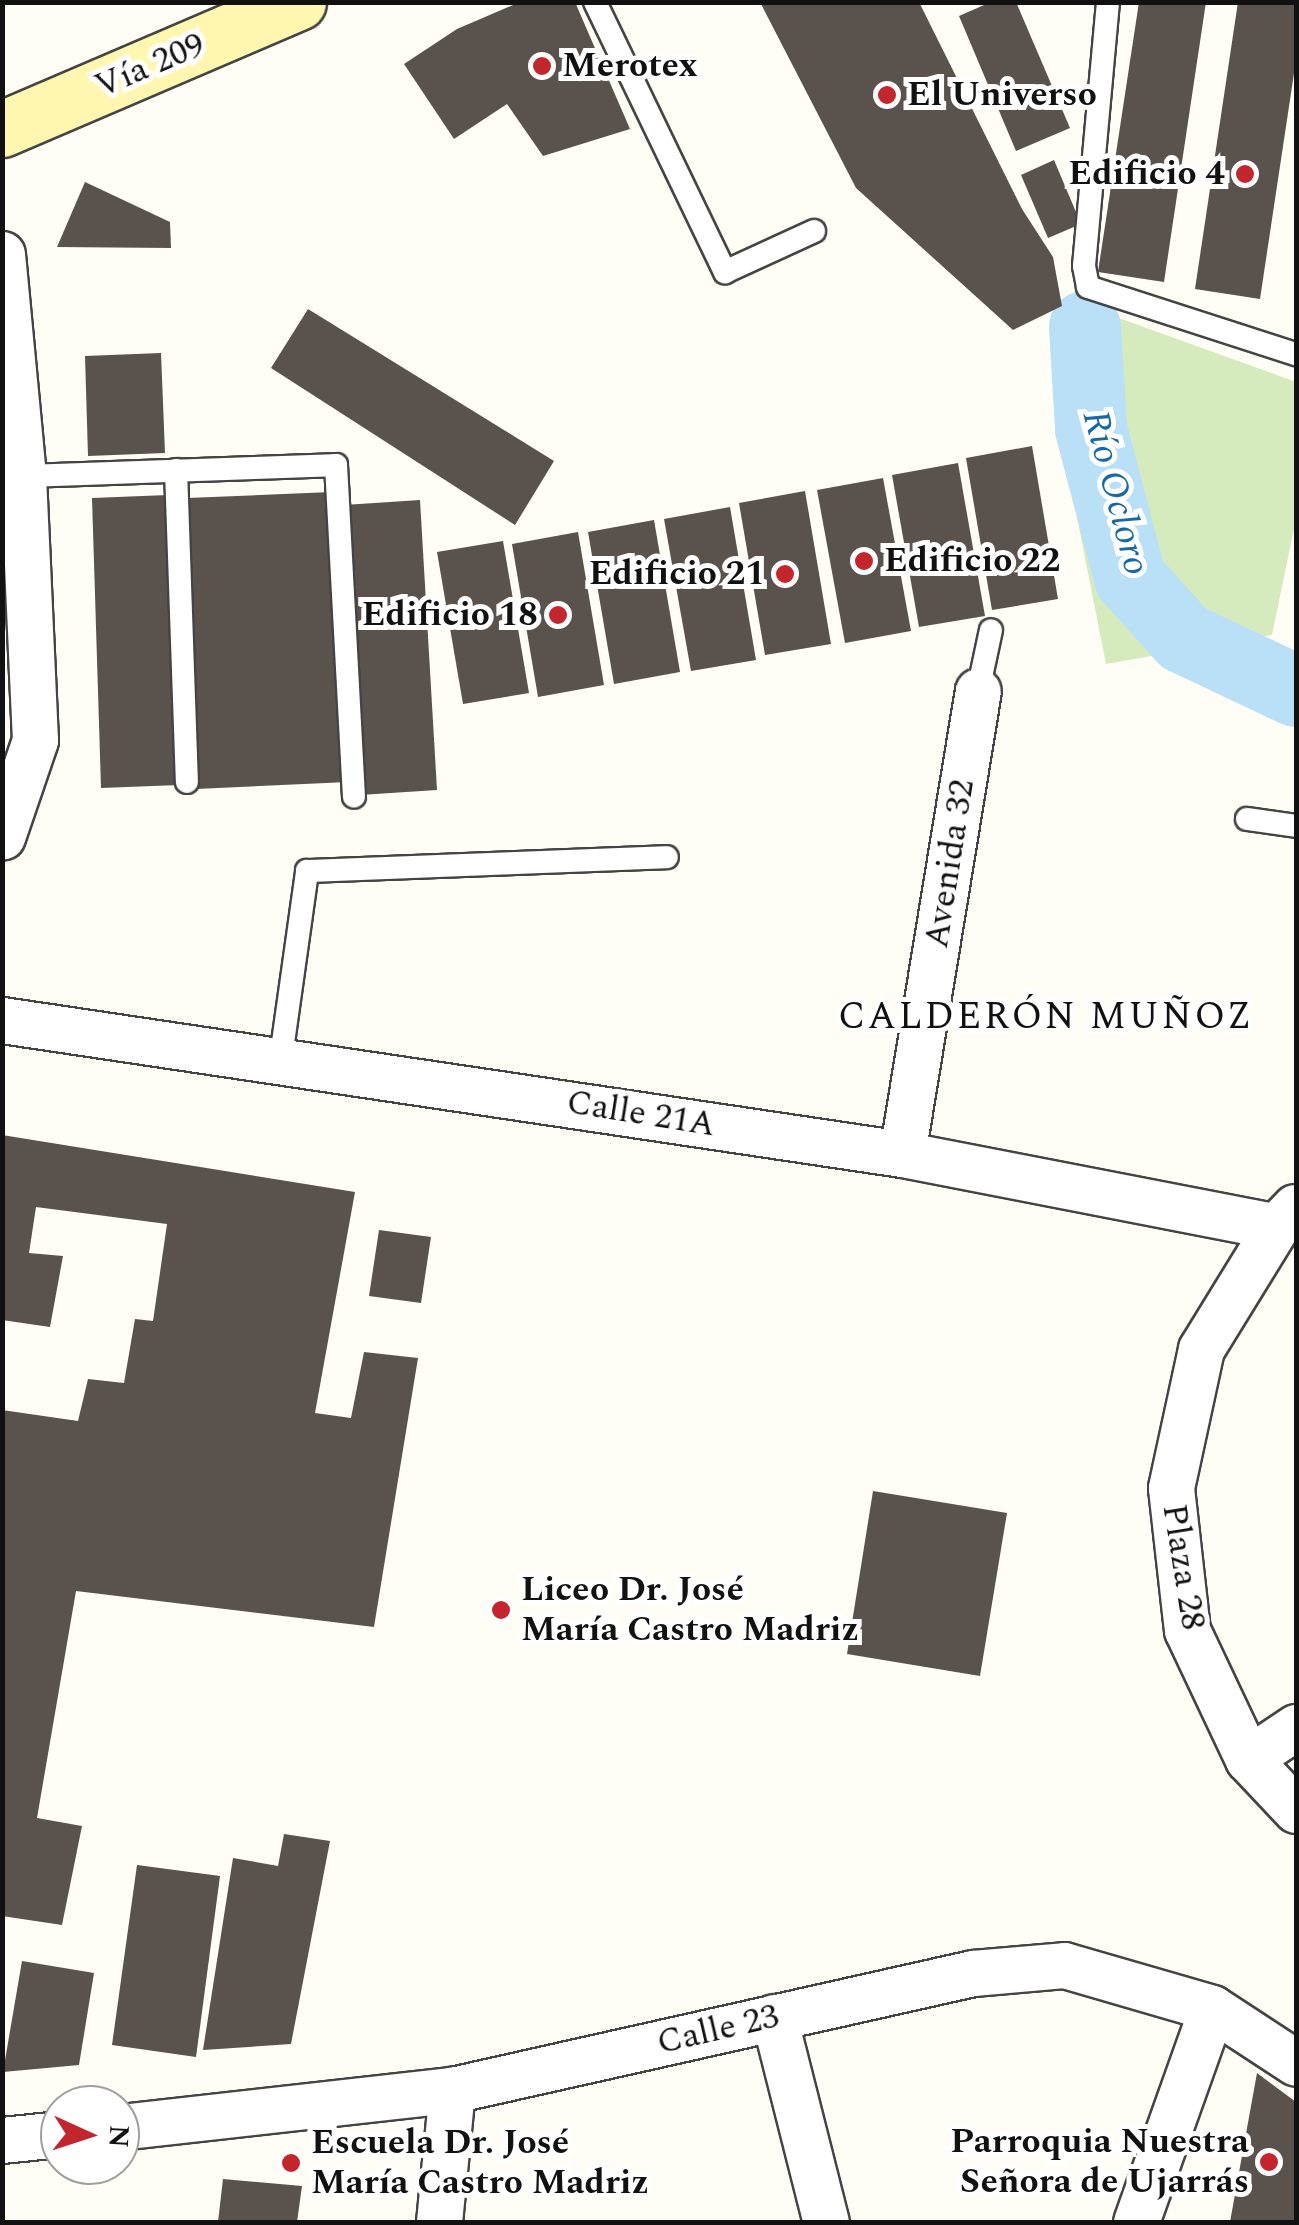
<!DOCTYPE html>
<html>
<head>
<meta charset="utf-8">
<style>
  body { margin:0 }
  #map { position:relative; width:1299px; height:2225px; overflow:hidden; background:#fffdf5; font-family:Spectral,serif }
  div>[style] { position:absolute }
  .green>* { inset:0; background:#d5ebbd }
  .river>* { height:72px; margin:-36px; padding:0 36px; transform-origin:36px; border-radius:36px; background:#b9e0f7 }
  .building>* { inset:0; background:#5a524d }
  .roads { filter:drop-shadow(2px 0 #444) drop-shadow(-2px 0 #444) drop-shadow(0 2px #444) drop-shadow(0 -2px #444) }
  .service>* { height:22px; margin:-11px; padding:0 11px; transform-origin:11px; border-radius:11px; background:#fff }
  .minor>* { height:45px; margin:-22.5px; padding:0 22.5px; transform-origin:22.5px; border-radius:22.5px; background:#fff }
  .secondary>* { height:55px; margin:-27.5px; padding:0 27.5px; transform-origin:27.5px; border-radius:27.5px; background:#fff6b0 }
  .dots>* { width:28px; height:28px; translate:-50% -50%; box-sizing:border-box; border:5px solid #fff; border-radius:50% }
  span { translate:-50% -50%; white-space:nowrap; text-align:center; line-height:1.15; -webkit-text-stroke:10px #fff; paint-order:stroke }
  .street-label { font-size:35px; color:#111 }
  .poi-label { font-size:35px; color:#111; font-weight:700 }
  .left { translate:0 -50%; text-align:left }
  .right { translate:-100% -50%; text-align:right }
  .water-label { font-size:38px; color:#1768a6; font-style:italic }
  .neighbourhood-label { font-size:38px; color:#111; letter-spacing:2.5px }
  .frame { position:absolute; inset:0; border:5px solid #111; pointer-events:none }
  .north { position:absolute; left:40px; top:2085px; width:100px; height:100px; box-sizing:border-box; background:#fff; border:2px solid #a0a0a0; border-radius:50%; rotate:93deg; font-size:28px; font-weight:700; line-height:40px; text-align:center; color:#111 }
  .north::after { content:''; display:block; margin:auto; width:35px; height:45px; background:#c4262e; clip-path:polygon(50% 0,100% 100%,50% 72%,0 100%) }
</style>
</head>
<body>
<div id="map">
  <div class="green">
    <i style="clip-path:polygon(1062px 306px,1105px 313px,1296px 382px,1296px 519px,1272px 635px,1106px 664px,1057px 416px,1054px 310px)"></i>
  </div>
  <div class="river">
    <i style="left:1085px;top:327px;width:102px;rotate:86.6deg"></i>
    <i style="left:1091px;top:429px;width:154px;rotate:75.3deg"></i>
    <i style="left:1130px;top:578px;width:81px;rotate:48deg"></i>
    <i style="left:1184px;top:638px;width:124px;rotate:25.3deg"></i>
  </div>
  <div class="building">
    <i style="clip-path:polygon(520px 2px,575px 2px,630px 129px,543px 156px,507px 104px,454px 139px,404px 64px,457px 29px)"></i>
    <i style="clip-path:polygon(760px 2px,919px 2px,1022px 209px,1053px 257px,1062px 306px,1013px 330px,856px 188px)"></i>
    <i style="clip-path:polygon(991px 2px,1016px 2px,1070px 128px,1016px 151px,959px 16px)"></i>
    <i style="clip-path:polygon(1139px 2px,1206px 2px,1164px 282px,1098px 272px)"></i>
    <i style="clip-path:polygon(1238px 2px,1296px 2px,1296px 60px,1260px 299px,1195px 289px)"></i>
    <i style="clip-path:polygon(1054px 160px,1081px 224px,1048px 238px,1021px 175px)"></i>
    <i style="clip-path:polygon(85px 182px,170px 222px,171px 248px,57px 247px)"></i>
    <i style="clip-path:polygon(308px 309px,554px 461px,515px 525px,271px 368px)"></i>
    <i style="clip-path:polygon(161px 353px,165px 453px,88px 456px,85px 356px)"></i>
    <i style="clip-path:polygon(1032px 446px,1058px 599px,992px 610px,966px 458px)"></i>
    <i style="clip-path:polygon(958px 463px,985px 616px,919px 627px,892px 475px)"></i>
    <i style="clip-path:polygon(883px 478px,911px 631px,845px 643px,817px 490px)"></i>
    <i style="clip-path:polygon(805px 491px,831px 644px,765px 655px,739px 503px)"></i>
    <i style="clip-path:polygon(331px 492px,348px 782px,196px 789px,187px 498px)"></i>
    <i style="clip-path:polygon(168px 495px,179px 785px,101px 788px,92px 498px)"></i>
    <i style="clip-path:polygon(420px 500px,437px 790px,360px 795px,344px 505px)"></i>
    <i style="clip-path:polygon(730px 507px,756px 660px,691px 671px,664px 519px)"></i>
    <i style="clip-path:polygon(654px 520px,680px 672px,614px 684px,588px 532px)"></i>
    <i style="clip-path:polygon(578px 532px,604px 685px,538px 697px,512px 544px)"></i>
    <i style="clip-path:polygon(503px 541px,529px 693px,463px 704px,437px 552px)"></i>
    <i style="clip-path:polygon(2px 1135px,355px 1192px,315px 1413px,351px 1418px,364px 1352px,418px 1358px,374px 1627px,76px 1591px,37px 1818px,82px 1826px,62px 1925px,2px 1916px,2px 1410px,78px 1421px,88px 1379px,124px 1383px,135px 1319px,153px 1321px,167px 1224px,36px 1207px,29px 1253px,63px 1256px,50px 1327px,2px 1320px)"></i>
    <i style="clip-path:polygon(379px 1230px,431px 1237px,421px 1303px,369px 1296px)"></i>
    <i style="clip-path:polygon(873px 1491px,1007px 1513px,980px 1676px,847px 1654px)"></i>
    <i style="clip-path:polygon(284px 1834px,330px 1841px,291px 2044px,203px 2050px,233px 1858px,278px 1866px)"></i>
    <i style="clip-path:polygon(137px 1865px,220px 1876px,196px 2057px,112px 2045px)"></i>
    <i style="clip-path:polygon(22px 1961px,94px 1973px,79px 2065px,3px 2072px)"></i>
    <i style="clip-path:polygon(1257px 2073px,1296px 2102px,1296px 2222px,1230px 2222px)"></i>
    <i style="clip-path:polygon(223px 2179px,302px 2186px,297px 2222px,218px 2222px)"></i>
  </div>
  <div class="roads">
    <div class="service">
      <i style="left:595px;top:2px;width:300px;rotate:64.3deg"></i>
      <i style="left:725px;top:272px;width:98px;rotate:-24.7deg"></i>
      <i style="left:1108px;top:2px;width:265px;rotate:95.2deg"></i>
      <i style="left:1084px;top:266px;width:21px;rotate:79deg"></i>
      <i style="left:1088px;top:287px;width:219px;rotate:17.9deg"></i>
      <i style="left:176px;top:470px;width:312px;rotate:88deg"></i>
      <i style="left:23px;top:476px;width:313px;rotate:-2deg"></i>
      <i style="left:336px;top:465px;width:332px;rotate:86.9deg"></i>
      <i style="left:978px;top:691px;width:62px;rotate:-78deg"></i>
      <i style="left:1247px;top:819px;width:49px;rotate:8.1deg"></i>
      <i style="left:281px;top:1057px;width:188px;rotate:-82deg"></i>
      <i style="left:307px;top:871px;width:360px;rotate:-2.2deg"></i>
    </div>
    <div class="minor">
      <i style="left:2px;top:254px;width:223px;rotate:84.6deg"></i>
      <i style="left:23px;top:476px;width:264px;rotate:87.4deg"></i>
      <i style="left:35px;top:740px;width:102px;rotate:108.8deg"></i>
      <i style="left:2px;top:1020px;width:910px;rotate:8.47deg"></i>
      <i style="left:902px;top:1154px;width:381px;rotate:11deg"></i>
      <i style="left:902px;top:1154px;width:469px;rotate:-80.7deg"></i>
      <i style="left:1295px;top:1207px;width:28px;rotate:134deg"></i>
      <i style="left:1276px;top:1227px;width:143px;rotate:121.6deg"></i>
      <i style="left:1201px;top:1349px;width:142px;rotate:102.2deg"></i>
      <i style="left:1171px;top:1488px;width:143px;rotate:83.6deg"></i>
      <i style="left:1187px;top:1630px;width:143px;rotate:64.7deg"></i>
      <i style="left:1248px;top:1759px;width:70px;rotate:46.7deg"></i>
      <i style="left:1248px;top:1759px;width:58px;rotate:-33.7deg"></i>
      <i style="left:774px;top:2017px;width:211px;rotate:75.8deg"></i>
      <i style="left:120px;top:2127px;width:334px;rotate:-6.4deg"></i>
      <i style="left:452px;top:2090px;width:534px;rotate:-12.66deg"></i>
      <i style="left:973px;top:1973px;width:91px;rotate:-5deg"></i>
      <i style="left:1064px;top:1965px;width:154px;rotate:16.2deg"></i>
      <i style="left:1212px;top:2008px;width:100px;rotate:33.2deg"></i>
      <i style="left:2px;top:2140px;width:58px;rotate:-5.9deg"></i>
      <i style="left:439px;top:2222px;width:133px;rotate:-84.4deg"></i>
      <i style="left:1136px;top:2222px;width:227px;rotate:-70.4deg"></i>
    </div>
    <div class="secondary">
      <i style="left:2px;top:129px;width:322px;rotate:-23.2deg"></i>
    </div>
  </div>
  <div class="dots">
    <i style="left:542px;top:66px;background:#c4262e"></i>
    <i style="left:887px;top:95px;background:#c4262e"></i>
    <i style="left:1245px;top:174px;background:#c4262e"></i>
    <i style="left:864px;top:561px;background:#c4262e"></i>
    <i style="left:785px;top:574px;background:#c4262e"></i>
    <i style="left:558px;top:615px;background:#c4262e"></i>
    <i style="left:501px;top:1610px;background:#c4262e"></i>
    <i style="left:1269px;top:2162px;background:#c4262e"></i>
    <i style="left:291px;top:2163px;background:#c4262e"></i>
  </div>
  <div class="street-label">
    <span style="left:150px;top:66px;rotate:-23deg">Vía 209</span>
    <span style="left:950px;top:864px;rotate:-81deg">Avenida 32</span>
    <span style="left:641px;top:1114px;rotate:9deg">Calle 21A</span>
    <span style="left:1183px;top:1567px;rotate:81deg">Plaza 28</span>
    <span style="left:718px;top:2030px;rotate:-13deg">Calle 23</span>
  </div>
  <div class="poi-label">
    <span class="left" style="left:562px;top:66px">Merotex</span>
    <span class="left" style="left:907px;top:95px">El Universo</span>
    <span class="right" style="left:1225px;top:174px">Edificio 4</span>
    <span class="left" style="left:884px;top:561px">Edificio 22</span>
    <span class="right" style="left:765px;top:574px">Edificio 21</span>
    <span class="right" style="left:538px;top:615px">Edificio 18</span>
    <span class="left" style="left:521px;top:1610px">Liceo Dr. José<br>María Castro Madriz</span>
    <span class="right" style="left:1249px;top:2162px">Parroquia Nuestra<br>Señora de Ujarrás</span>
    <span class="left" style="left:311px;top:2163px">Escuela Dr. José<br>María Castro Madriz</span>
  </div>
  <div class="water-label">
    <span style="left:1115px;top:493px;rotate:75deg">Río Ocloro</span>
  </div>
  <div class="neighbourhood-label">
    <span style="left:1046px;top:1018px">CALDERÓN MUÑOZ</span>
  </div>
  <div class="frame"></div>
  <div class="north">N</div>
</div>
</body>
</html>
